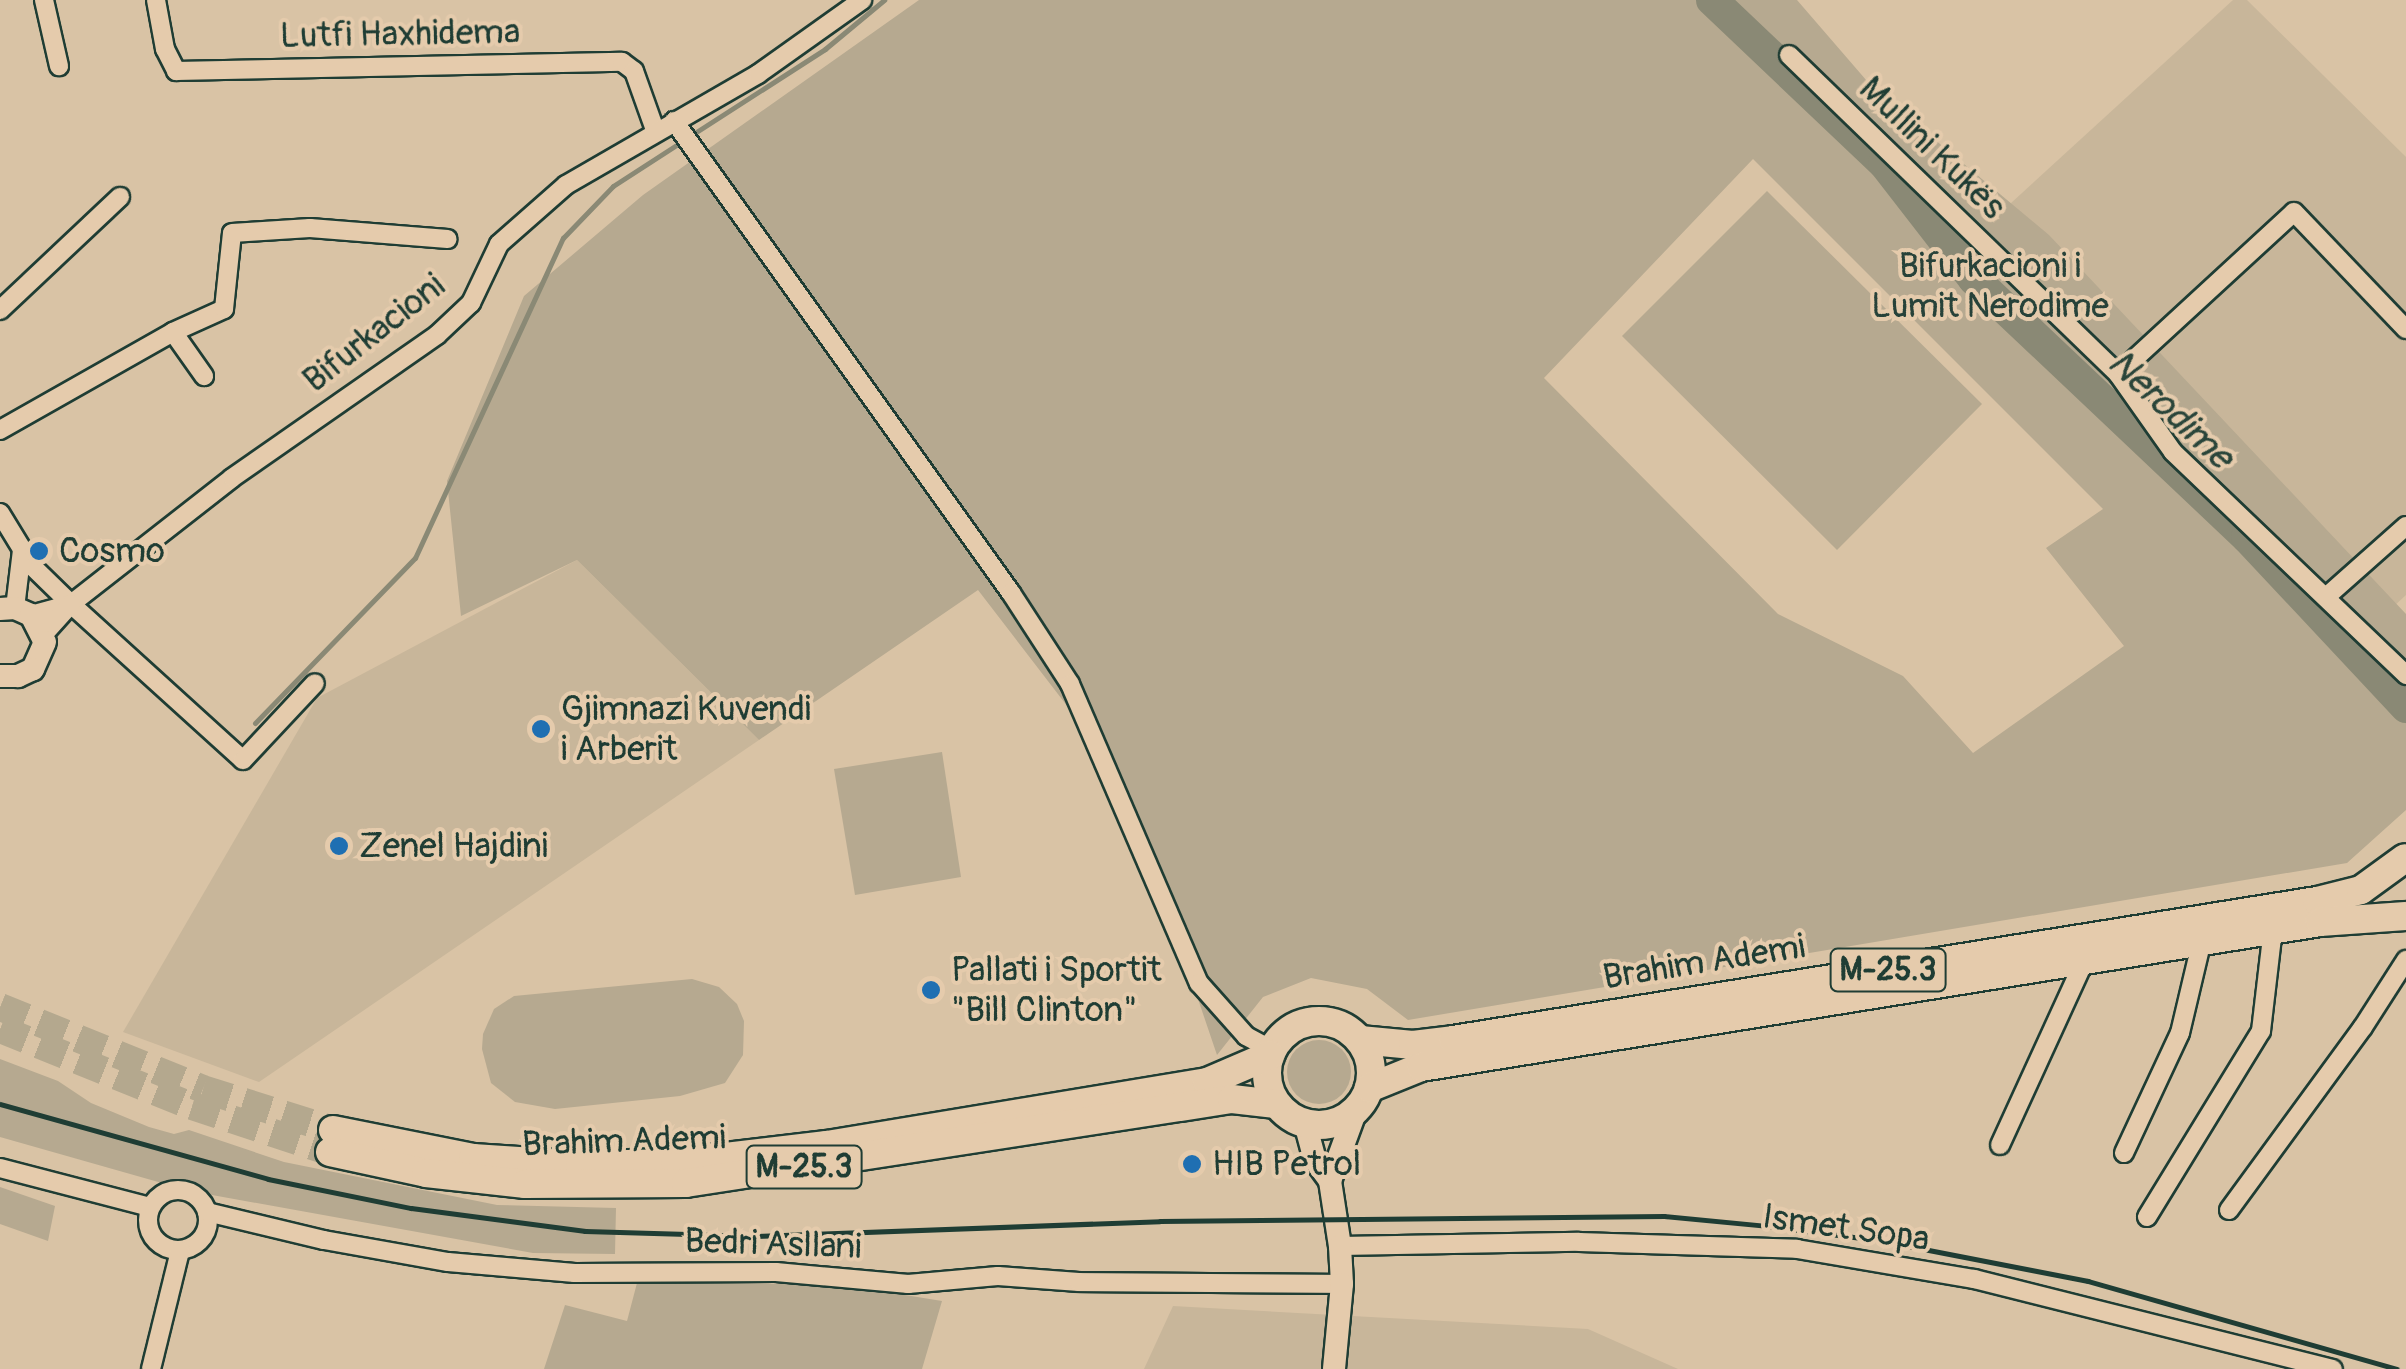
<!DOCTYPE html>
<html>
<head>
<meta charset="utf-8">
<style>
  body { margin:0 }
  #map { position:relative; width:2406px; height:1369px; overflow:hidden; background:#d9c3a5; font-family:Pangolin,sans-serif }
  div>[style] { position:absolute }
  .built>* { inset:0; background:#c8b69a }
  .green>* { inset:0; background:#b6a990 }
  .round { border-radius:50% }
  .stream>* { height:5px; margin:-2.5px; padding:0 2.5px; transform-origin:2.5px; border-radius:2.5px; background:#8a8975 }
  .river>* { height:32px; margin:-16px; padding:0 16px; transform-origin:16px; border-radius:16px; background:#8a8975 }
  .primary-tunnel>* { height:28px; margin-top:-14px; transform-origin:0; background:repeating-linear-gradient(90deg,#b4a88e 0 28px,transparent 0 42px) }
  .roads { filter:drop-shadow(2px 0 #1f3d34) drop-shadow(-2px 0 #1f3d34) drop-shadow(0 2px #1f3d34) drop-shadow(0 -2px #1f3d34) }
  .minor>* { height:18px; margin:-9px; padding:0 9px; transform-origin:9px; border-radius:9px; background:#e5cbac }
  .minor>.ring { margin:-9px; padding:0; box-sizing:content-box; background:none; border:18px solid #e5cbac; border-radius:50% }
  .tertiary>* { height:22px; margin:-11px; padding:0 11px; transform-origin:11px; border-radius:11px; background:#e5cbac }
  .primary>* { height:28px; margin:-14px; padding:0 14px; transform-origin:14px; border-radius:14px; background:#e5cbac }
  .primary>.ring { margin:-14px; padding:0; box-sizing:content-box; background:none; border:28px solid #e5cbac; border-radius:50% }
  .rail>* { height:5px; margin:-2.5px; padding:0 2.5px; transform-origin:2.5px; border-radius:2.5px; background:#1f3d34 }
  .dots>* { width:28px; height:28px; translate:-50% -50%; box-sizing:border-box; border:5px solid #e5cbac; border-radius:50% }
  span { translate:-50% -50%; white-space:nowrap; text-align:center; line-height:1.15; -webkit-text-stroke:8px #e5cbac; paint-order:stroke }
  .shield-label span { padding:2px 8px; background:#e5cbac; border:2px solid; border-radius:8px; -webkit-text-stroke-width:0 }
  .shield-label { font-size:32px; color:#1f3d34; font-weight:700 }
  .street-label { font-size:35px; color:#1f3d34 }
  .park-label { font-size:35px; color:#274239 }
  .poi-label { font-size:35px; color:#1f3d34 }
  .left { translate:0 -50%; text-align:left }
  .water-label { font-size:38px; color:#2a453a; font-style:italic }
</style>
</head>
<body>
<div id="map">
  <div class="built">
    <i style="clip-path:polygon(2233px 0,2247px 0,2406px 157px,2406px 595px,2381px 618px,1999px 214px)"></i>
    <i style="clip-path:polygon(577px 560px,759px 740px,259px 1082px,123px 1032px,317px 698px)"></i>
    <i style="clip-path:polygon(1173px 1306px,1588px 1329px,1678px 1369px,1144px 1369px)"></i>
  </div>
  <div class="green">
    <i style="clip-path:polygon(evenodd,919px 0,1797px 0,1873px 88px,2049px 235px,2406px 614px,2406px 810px,2347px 863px,1408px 1020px,1367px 989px,1311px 978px,1263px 997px,1217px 1055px,1143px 837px,1081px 724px,978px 590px,759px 740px,577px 560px,461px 616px,447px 481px,524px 296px,643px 195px,919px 0,1753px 159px,2103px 509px,2046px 548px,2124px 646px,1973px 753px,1903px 676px,1778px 614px,1544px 378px,1753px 159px)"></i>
    <i style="clip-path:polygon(1767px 191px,1982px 404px,1837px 550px,1622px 336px)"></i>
    <i style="clip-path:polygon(942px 752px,961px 877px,855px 895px,834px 769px)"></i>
    <i style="clip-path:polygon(692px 979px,719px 987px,737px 1004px,744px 1021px,743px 1055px,725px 1083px,680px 1096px,555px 1109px,515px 1102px,491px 1083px,482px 1049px,483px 1034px,494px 1009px,514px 996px)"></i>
    <i class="round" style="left:1287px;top:1040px;width:64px;height:64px"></i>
    <i style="clip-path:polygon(0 1059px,58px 1081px,91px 1103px,149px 1127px,174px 1134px,189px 1130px,284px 1162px,497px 1205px,616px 1208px,615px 1254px,533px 1253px,190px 1191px,0 1137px)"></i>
    <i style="clip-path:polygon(0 1187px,55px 1206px,48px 1241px,0 1224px)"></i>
    <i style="clip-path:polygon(637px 1283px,837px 1284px,942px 1301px,922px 1369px,544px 1369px,565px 1305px,627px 1321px)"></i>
  </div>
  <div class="stream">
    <i style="left:690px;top:136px;width:161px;rotate:-32.8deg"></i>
    <i style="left:825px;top:49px;width:77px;rotate:-39.7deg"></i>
    <i style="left:255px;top:723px;width:230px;rotate:-45.9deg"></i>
    <i style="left:415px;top:558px;width:353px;rotate:-65.2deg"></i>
    <i style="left:563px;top:238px;width:72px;rotate:-46.1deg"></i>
    <i style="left:613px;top:186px;width:81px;rotate:-32.9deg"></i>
  </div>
  <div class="river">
    <i style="left:1712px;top:0;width:237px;rotate:43.5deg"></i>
    <i style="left:1884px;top:163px;width:147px;rotate:52.2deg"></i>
    <i style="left:1974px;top:279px;width:376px;rotate:43.4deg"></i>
    <i style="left:2247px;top:537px;width:233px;rotate:46.9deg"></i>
  </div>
  <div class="primary-tunnel">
    <i style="left:0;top:1007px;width:219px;rotate:22deg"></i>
    <i style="left:203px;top:1089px;width:136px;rotate:17.5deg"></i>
    <i style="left:0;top:1029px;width:207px;rotate:21.9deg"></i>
    <i style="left:192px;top:1106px;width:145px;rotate:18.4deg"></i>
  </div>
  <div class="roads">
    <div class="minor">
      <i style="left:44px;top:0;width:68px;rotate:77.2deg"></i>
      <i style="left:156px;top:0;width:50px;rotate:79.6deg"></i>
      <i style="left:165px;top:49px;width:25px;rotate:63deg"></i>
      <i style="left:176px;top:71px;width:446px;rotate:-1.2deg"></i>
      <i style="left:622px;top:62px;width:15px;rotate:37deg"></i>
      <i style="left:634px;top:71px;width:63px;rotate:70.4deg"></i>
      <i style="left:1789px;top:55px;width:458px;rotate:44.1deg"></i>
      <i style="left:2118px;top:374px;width:95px;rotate:54.8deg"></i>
      <i style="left:2173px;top:452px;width:323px;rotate:43.7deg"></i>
      <i style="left:674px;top:121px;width:580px;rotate:54.47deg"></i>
      <i style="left:1011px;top:593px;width:108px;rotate:57deg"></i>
      <i style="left:1070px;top:684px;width:326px;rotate:66.7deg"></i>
      <i style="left:1199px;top:983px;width:71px;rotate:48.4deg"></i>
      <i style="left:1246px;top:1036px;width:30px;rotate:28deg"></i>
      <i style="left:0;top:310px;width:165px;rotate:-43.3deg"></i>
      <i style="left:173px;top:332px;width:54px;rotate:54.8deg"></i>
      <i style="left:2118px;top:374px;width:239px;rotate:-42.6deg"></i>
      <i style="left:2294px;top:212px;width:162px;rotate:46.3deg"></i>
      <i style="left:0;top:430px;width:199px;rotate:-29.5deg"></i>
      <i style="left:173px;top:332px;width:56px;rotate:-24.3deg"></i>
      <i style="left:224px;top:309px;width:76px;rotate:-84deg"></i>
      <i style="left:232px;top:233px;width:78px;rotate:-3.7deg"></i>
      <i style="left:310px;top:228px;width:138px;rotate:4.6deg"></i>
      <i style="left:0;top:513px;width:63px;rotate:58.6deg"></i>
      <i style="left:33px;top:567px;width:53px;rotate:44.2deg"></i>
      <i style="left:71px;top:604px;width:204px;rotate:-38deg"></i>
      <i style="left:232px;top:478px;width:250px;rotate:-34.9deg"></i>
      <i style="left:437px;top:335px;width:47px;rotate:-43.3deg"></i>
      <i style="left:471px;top:303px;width:65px;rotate:-64.6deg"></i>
      <i style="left:499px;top:244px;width:89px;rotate:-41.4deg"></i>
      <i style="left:566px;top:185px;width:222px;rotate:-30deg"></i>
      <i style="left:758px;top:74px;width:128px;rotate:-35.4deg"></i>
      <i style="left:2326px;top:597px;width:107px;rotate:-41.6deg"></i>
      <i style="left:71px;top:604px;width:232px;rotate:42.2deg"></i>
      <i style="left:243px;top:760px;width:105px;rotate:-46.9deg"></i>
      <i style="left:15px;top:608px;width:58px;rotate:-83.1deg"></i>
      <i style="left:31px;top:615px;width:41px;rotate:-15.4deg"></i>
      <i style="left:44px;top:634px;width:40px;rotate:-48deg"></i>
      <i style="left:2000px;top:1145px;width:205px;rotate:-65.4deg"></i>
      <i style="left:2124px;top:1153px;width:132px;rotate:-65deg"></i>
      <i style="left:2180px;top:1033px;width:96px;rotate:-76.7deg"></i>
      <i style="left:0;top:1168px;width:155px;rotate:14.6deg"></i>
      <i class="ring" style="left:148px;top:1190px;width:42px;height:42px"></i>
      <i style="left:2229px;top:1210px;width:227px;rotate:-53.8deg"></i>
      <i style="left:2363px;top:1027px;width:80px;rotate:-57.3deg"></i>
      <i style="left:207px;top:1212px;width:120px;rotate:13.5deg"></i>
      <i style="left:324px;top:1240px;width:126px;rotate:10.1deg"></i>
      <i style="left:448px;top:1262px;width:127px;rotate:5deg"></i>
      <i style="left:575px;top:1273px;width:201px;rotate:-0.3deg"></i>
      <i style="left:776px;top:1272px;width:133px;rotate:5.2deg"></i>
      <i style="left:908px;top:1284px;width:90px;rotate:-5.1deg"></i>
      <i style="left:998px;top:1276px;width:81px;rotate:4.2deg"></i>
      <i style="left:1079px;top:1282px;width:263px;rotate:0.4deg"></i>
      <i style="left:2147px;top:1217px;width:218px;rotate:-58.5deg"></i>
      <i style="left:2261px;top:1031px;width:103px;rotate:-83.3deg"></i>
      <i style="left:1340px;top:1246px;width:239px;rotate:-1deg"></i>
      <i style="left:1579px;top:1242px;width:218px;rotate:1.8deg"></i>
      <i style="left:1797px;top:1249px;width:180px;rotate:9.6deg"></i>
      <i style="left:1974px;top:1279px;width:370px;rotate:14.1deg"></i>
      <i style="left:151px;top:1369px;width:122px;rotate:-76.2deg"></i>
    </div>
    <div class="tertiary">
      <i style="left:0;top:609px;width:15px;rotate:-4deg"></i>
      <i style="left:15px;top:608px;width:17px;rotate:24deg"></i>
      <i style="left:31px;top:615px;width:30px;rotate:63deg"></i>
      <i style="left:45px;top:642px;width:30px;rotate:114deg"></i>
      <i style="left:33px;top:669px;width:17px;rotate:155deg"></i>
      <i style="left:18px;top:676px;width:18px;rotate:180deg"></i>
      <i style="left:1305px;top:1123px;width:38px;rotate:75deg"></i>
      <i style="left:1315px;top:1160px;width:26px;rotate:54deg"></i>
      <i style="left:1330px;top:1181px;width:66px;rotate:81.3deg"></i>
      <i style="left:1340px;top:1246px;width:38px;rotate:87deg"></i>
      <i style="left:1342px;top:1284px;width:85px;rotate:95.4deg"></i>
      <i style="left:1330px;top:1181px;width:76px;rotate:-69.9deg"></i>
    </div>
    <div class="primary">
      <i class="ring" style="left:1267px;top:1021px;width:76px;height:76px"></i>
      <i style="left:1360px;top:1040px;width:53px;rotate:5.4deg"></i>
      <i style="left:1413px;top:1045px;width:40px;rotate:-7.1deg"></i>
      <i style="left:1453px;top:1040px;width:875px;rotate:-9.14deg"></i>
      <i style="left:2317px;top:901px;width:45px;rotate:-14deg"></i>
      <i style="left:2361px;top:890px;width:54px;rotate:-36deg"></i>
      <i style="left:1369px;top:1088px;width:56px;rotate:-22deg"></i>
      <i style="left:1421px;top:1067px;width:911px;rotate:-9.16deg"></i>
      <i style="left:2320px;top:922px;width:86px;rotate:-4deg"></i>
      <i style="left:333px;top:1130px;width:143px;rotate:11.3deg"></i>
      <i style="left:473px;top:1158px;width:107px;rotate:3.7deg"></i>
      <i style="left:580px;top:1165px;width:95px;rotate:-1.2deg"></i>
      <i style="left:675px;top:1163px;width:153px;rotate:-6.8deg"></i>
      <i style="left:827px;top:1145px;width:385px;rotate:-9.4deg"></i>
      <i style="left:1207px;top:1082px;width:69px;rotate:-23.2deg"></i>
      <i style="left:330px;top:1152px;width:98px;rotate:12.3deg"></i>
      <i style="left:426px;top:1173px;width:100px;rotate:6.3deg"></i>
      <i style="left:525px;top:1184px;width:161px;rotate:-0.4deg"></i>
      <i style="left:686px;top:1183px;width:552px;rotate:-8.75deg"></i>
      <i style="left:1232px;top:1099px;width:44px;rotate:6.5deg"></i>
    </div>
  </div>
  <div class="rail">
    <i style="left:0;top:1104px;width:278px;rotate:15.6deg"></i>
    <i style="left:268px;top:1179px;width:146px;rotate:11.5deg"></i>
    <i style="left:411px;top:1208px;width:176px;rotate:7.5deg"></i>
    <i style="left:585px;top:1231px;width:171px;rotate:1.7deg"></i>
    <i style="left:756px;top:1236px;width:404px;rotate:-2.1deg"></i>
    <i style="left:1160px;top:1221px;width:504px;rotate:-0.57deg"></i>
    <i style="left:1664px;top:1216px;width:103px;rotate:5.5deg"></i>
    <i style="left:1767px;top:1226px;width:111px;rotate:7.3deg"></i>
    <i style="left:1877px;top:1240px;width:215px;rotate:11deg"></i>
    <i style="left:2088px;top:1281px;width:321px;rotate:15.9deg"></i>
  </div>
  <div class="dots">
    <i style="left:39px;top:551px;background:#1f6fb2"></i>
    <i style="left:541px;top:729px;background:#1f6fb2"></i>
    <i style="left:339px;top:846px;background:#1f6fb2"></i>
    <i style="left:931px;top:990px;background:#1f6fb2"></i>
    <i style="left:1192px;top:1164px;background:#1f6fb2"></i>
  </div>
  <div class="shield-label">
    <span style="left:1888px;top:970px">M-25.3</span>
    <span style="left:804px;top:1167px">M-25.3</span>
  </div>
  <div class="street-label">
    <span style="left:400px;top:34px;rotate:-1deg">Lutfi Haxhidema</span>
    <span style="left:1932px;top:148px;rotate:44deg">Mullini Kukës</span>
    <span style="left:374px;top:333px;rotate:-38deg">Bifurkacioni</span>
    <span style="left:1704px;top:962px;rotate:-9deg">Brahim Ademi</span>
    <span style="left:624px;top:1141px;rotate:-2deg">Brahim Ademi</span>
    <span style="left:1846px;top:1228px;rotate:8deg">Ismet Sopa</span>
    <span style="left:773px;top:1244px;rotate:2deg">Bedri Asllani</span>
  </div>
  <div class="park-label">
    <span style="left:1990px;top:286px">Bifurkacioni i<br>Lumit Nerodime</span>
  </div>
  <div class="poi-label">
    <span class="left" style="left:59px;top:551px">Cosmo</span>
    <span class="left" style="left:561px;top:729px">Gjimnazi Kuvendi<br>i Arberit</span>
    <span class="left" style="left:359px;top:846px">Zenel Hajdini</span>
    <span class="left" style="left:951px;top:990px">Pallati i Sportit<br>"Bill Clinton"</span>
    <span class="left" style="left:1212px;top:1164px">HIB Petrol</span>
  </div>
  <div class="water-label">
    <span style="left:2170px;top:410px;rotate:43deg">Nerodime</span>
  </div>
</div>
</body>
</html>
